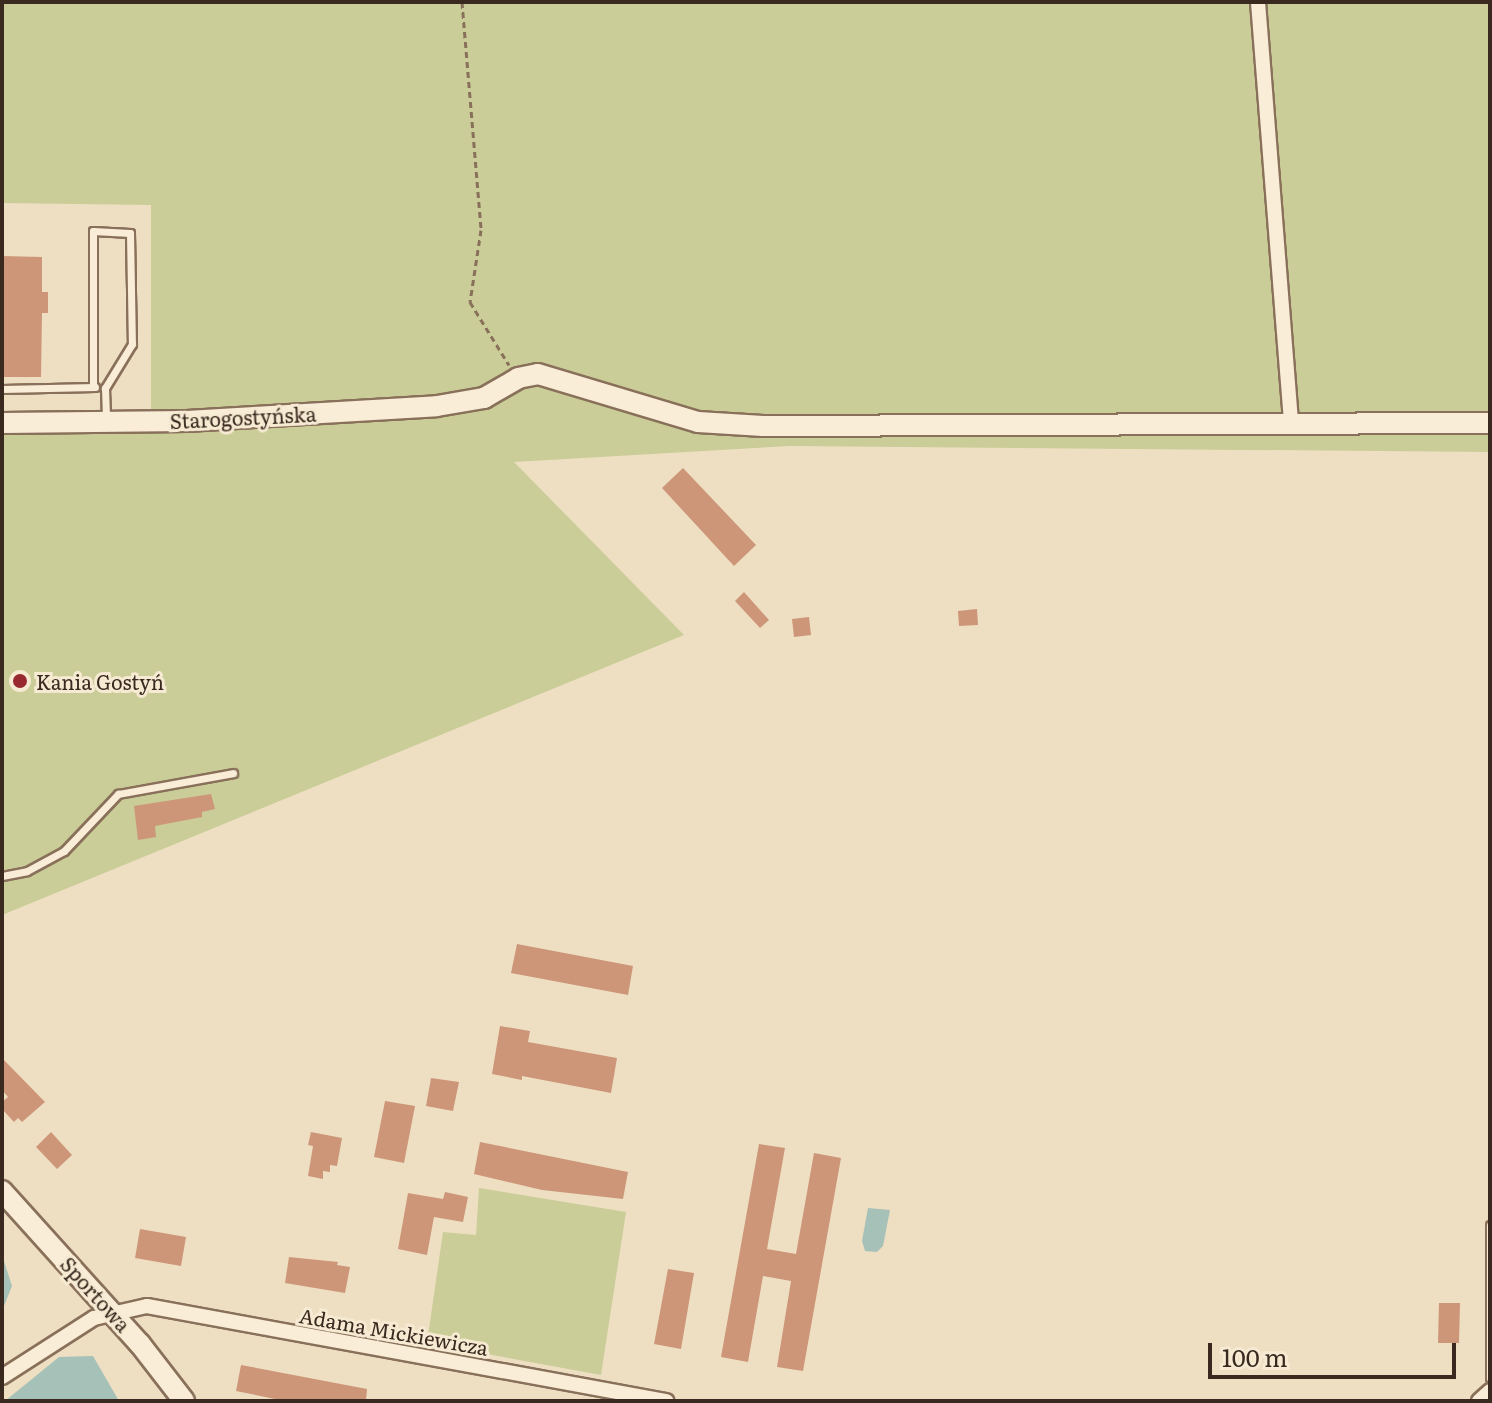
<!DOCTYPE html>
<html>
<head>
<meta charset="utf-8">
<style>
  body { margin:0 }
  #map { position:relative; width:1492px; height:1403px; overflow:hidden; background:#eedfc3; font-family:Literata,serif }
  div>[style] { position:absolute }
  .green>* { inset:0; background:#cacd97 }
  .water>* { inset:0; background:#a6c1b7 }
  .building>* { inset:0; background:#cd9679 }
  .path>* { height:3px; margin-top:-1.5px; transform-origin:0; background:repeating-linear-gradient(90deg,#89705a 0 6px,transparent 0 10px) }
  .roads { filter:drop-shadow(2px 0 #89705a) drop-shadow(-2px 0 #89705a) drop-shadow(0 2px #89705a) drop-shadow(0 -2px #89705a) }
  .lane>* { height:7px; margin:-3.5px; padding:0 3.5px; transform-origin:3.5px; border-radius:3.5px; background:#f9edd7 }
  .street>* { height:14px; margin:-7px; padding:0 7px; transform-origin:7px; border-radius:7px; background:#f9edd7 }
  .secondary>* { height:20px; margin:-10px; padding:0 10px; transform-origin:10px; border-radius:10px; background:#f9edd7 }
  .dots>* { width:22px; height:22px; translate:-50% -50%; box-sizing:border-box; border:4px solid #f6ead3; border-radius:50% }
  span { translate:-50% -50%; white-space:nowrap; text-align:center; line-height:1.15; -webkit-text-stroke:6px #f6ead3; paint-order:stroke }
  .street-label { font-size:20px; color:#39291e }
  .poi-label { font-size:20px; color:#39291e }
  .left { translate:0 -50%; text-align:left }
  .frame { position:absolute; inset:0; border:4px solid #39291e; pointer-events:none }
  .scale { position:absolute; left:1208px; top:1343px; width:248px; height:36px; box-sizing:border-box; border:4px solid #39291e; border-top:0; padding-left:10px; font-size:24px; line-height:28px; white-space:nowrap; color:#39291e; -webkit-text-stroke:6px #f6ead3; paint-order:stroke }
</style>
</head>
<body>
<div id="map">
  <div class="green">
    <i style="clip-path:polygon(2px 2px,1490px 2px,1490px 452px,789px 446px,514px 462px,684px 635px,2px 915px,2px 426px,151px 424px,151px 205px,2px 203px)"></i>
    <i style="clip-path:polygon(479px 1188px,626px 1212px,601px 1375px,427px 1343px,443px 1232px,476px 1235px)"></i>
  </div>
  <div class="water">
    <i style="clip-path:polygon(868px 1208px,890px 1210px,883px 1246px,877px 1252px,865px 1251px,862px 1241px)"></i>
    <i style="clip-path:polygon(2px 1255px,12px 1286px,2px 1311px)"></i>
    <i style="clip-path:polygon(93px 1356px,119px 1401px,5px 1401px,59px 1357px)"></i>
  </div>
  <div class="building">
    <i style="clip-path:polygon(2px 256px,42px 257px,42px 292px,48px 292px,48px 313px,42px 313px,41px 377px,2px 377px)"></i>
    <i style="clip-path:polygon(683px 468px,756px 545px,734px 566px,662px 488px)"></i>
    <i style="clip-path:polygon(744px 592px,769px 620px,760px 628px,735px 601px)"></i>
    <i style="clip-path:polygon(977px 609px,978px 625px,959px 626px,958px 611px)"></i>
    <i style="clip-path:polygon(809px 617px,811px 635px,794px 637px,792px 619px)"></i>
    <i style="clip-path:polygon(211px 794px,215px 809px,202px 812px,202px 817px,155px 826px,156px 837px,138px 840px,134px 806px)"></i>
    <i style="clip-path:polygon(517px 944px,633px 966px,628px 995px,511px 973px)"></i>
    <i style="clip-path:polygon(500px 1026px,530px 1031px,528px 1042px,617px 1058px,611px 1093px,522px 1076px,522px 1080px,492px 1074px)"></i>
    <i style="clip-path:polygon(2px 1058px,45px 1102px,22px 1122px,18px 1118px,14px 1122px,2px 1109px,2px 1102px,8px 1097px,2px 1090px)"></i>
    <i style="clip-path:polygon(431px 1078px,459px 1082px,453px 1111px,426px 1106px)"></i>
    <i style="clip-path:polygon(385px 1101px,415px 1106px,404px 1163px,374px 1157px)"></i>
    <i style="clip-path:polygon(51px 1132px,72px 1155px,57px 1169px,36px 1147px)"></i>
    <i style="clip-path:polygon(311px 1132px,342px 1138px,337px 1166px,330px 1165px,330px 1172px,323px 1171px,323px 1179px,308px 1176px,313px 1146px,308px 1145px)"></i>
    <i style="clip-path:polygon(480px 1142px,628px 1172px,623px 1199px,542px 1190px,474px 1174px)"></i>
    <i style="clip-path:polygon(759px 1144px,785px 1148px,767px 1249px,796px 1254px,814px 1153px,841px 1158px,803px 1371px,777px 1367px,791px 1281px,763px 1276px,748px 1362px,721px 1357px)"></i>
    <i style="clip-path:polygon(445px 1192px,468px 1197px,463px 1222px,434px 1217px,427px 1255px,398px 1249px,408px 1193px,443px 1199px)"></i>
    <i style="clip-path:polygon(140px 1229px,186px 1237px,181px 1266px,135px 1258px)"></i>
    <i style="clip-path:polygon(289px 1257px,338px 1262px,337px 1265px,350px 1267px,345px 1293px,285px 1283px)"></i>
    <i style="clip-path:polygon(668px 1269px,694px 1273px,681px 1349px,654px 1344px)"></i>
    <i style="clip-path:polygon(1439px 1303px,1460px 1303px,1459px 1343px,1438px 1343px)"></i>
    <i style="clip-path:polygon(241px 1365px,367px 1389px,366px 1401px,285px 1401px,236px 1391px)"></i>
  </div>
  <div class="path">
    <i style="left:462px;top:2px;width:229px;rotate:85.2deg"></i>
    <i style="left:481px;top:230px;width:73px;rotate:98.7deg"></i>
    <i style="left:470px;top:302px;width:74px;rotate:58.2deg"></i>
  </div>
  <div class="roads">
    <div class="lane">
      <i style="left:93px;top:387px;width:156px;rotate:-90deg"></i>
      <i style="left:93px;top:231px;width:37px;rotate:3deg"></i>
      <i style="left:130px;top:233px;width:111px;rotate:89deg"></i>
      <i style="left:132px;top:344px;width:52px;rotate:121.5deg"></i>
      <i style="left:105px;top:388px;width:31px;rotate:88deg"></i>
      <i style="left:2px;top:389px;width:93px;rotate:-1.2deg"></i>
      <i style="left:2px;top:876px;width:25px;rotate:-11deg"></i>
      <i style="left:27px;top:871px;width:42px;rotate:-28.4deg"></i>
      <i style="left:64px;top:851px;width:79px;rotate:-46.5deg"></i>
      <i style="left:118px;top:794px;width:117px;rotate:-10.3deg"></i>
      <i style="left:1490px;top:1225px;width:153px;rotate:90deg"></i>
    </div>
    <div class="street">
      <i style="left:1258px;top:2px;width:422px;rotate:85.5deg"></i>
      <i style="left:2px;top:1377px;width:109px;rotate:-32.7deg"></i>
      <i style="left:94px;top:1318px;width:54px;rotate:-12.8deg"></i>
      <i style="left:147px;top:1306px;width:528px;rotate:10.37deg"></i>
      <i style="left:1479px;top:1401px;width:15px;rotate:-42deg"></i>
    </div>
    <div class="secondary">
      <i style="left:2px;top:423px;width:185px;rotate:-0.6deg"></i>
      <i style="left:187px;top:421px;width:250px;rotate:-3.4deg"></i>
      <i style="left:437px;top:406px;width:48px;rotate:-9.7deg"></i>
      <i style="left:484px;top:398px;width:39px;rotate:-30deg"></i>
      <i style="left:518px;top:378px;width:20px;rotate:-11deg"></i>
      <i style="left:538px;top:374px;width:167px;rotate:16.7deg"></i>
      <i style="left:698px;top:422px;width:65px;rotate:3.5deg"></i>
      <i style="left:763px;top:426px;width:727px;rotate:-0.24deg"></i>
      <i style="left:2px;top:1191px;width:206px;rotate:48deg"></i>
      <i style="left:140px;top:1344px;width:72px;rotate:52.3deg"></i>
    </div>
  </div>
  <div class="dots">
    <i style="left:20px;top:681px;background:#992931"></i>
  </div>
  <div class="street-label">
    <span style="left:243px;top:417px;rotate:-3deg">Starogostyńska</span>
    <span style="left:96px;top:1294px;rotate:48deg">Sportowa</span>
    <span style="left:394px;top:1331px;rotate:10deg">Adama Mickiewicza</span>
  </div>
  <div class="poi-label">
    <span class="left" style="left:36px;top:681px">Kania Gostyń</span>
  </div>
  <div class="frame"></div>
  <div class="scale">100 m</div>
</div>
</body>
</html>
